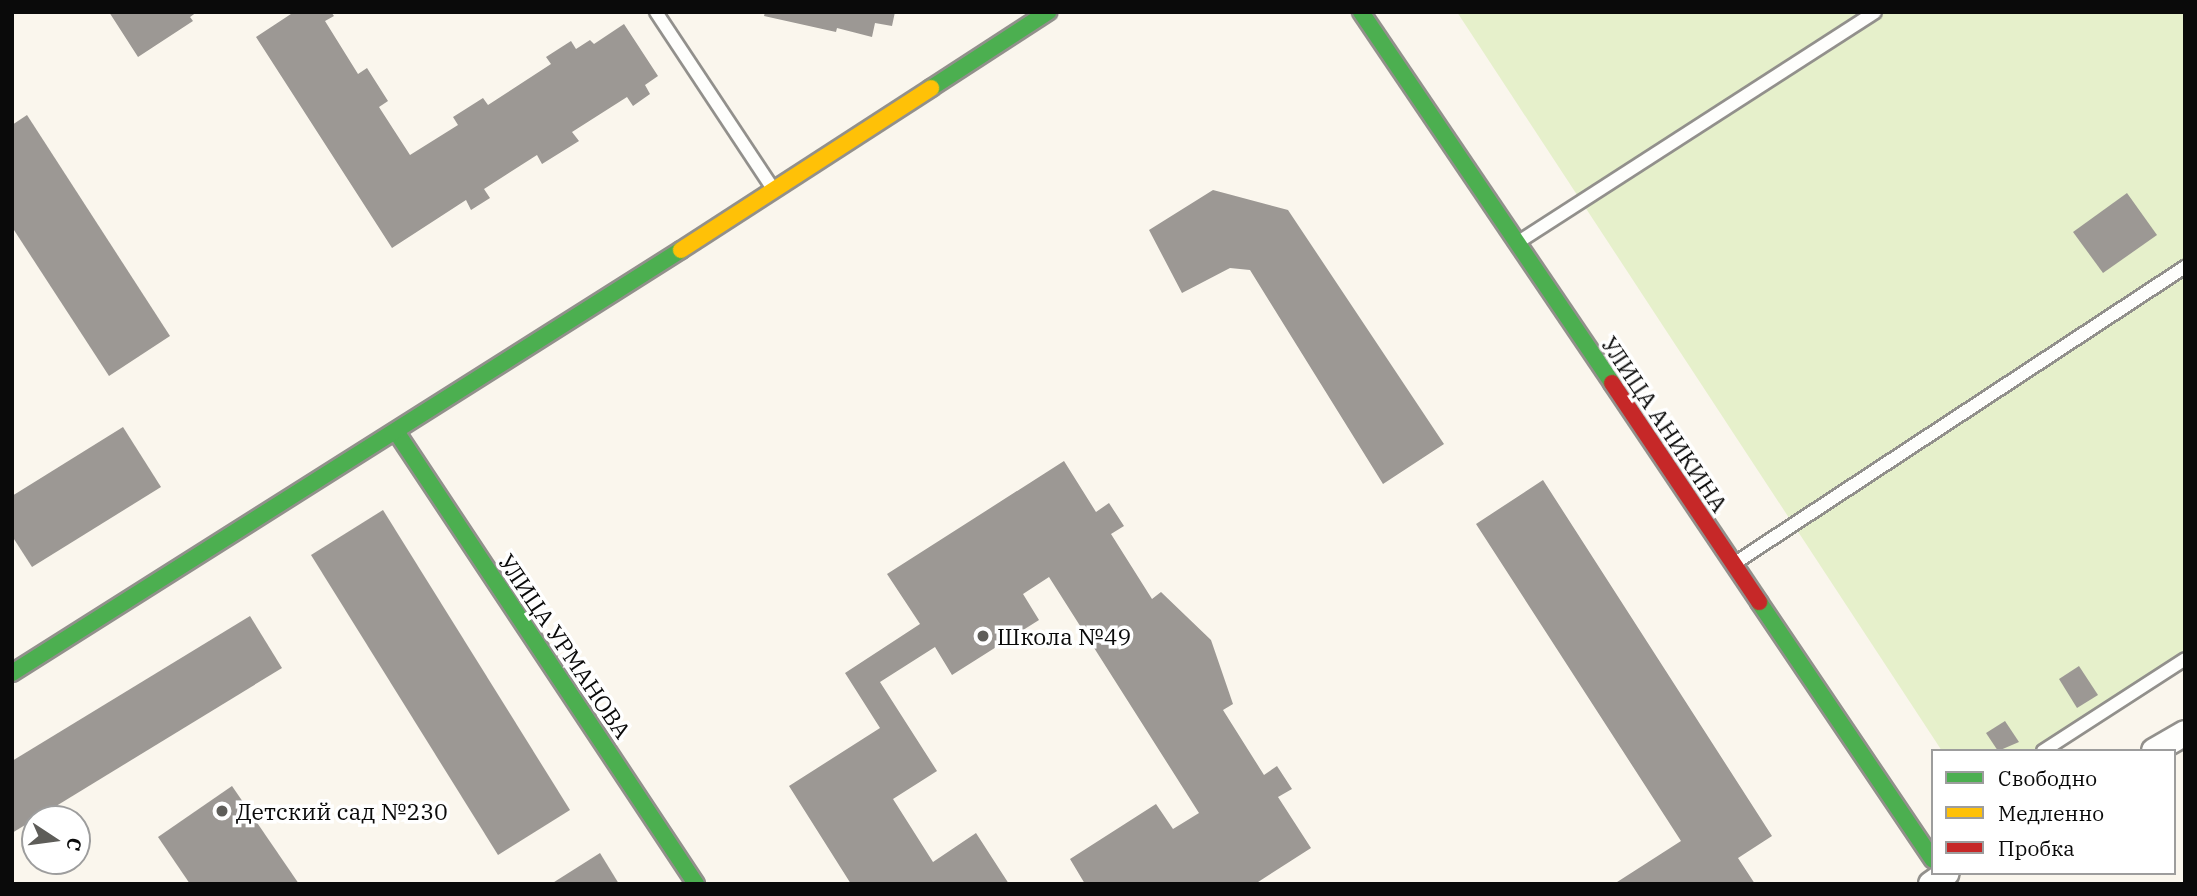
<!DOCTYPE html>
<html>
<head>
<meta charset="utf-8">
<style>
  body { margin:0 }
  #map { position:relative; width:2197px; height:896px; overflow:hidden; background:#faf6ed; font-family:"IBM Plex Serif",serif }
  div>[style] { position:absolute }
  .green>* { inset:0; background:#e6f0cb }
  .building>* { inset:0; background:#9c9894 }
  .roads { filter:drop-shadow(2px 0 #92908c) drop-shadow(-2px 0 #92908c) drop-shadow(0 2px #92908c) drop-shadow(0 -2px #92908c) }
  .lane>* { height:12px; margin:-6px; padding:0 6px; transform-origin:6px; border-radius:6px; background:#fefefc }
  .street>* { height:24px; margin:-12px; padding:0 12px; transform-origin:12px; border-radius:12px; background:#fefefc }
  .fast>* { height:16px; margin:-8px; padding:0 8px; transform-origin:8px; border-radius:8px; background:#4caf50 }
  .slow>* { height:16px; margin:-8px; padding:0 8px; transform-origin:8px; border-radius:8px; background:#ffc107 }
  .jam>* { height:16px; margin:-8px; padding:0 8px; transform-origin:8px; border-radius:8px; background:#c62828 }
  .dots>* { width:19px; height:19px; translate:-50% -50%; box-sizing:border-box; border:4px solid #fff; border-radius:50% }
  span { translate:-50% -50%; white-space:nowrap; text-align:center; line-height:1.15; -webkit-text-stroke:7px #fff; paint-order:stroke }
  .street-label { font-size:23px; color:#0a0a0a }
  .poi-label { font-size:23px; color:#0a0a0a }
  .left { translate:0 -50%; text-align:left }
  .frame { position:absolute; inset:0; border:14px solid #0a0a0a; pointer-events:none }
  .legend { position:absolute; left:1931px; top:749px; width:245px; height:126px; box-sizing:border-box; background:#fff; border:2px solid #9d9d9d; margin:0; padding:9px 12px; list-style:none; font-size:21px; color:#0a0a0a }
  .legend li { display:flex; align-items:center; gap:14px; height:35px }
  .legend b { width:35px; border:2px solid #9d9d9d }
  .north { position:absolute; left:21px; top:805px; width:70px; height:70px; box-sizing:border-box; background:#fff; border:2px solid #9d9d9d; border-radius:50%; rotate:103deg; font-size:19px; font-weight:700; line-height:28px; text-align:center; color:#0a0a0a }
  .north::after { content:''; display:block; margin:auto; width:24px; height:32px; background:#5e5d59; clip-path:polygon(50% 0,100% 100%,50% 72%,0 100%) }
</style>
</head>
<body>
<div id="map">
  <div class="green">
    <i style="clip-path:polygon(1457px 12px,2185px 12px,2185px 666px,2050px 751px,1942px 751px)"></i>
  </div>
  <div class="building">
    <i style="clip-path:polygon(109px 12px,197px 12px,190px 17px,193px 21px,138px 57px)"></i>
    <i style="clip-path:polygon(294px 12px,331px 12px,334px 16px,325px 21px,358px 74px,367px 68px,388px 101px,379px 107px,410px 155px,458px 125px,453px 117px,483px 98px,488px 105px,551px 64px,546px 57px,571px 41px,576px 49px,590px 40px,594px 44px,624px 24px,658px 76px,645px 85px,650px 94px,633px 106px,627px 97px,572px 132px,579px 141px,542px 164px,537px 155px,484px 189px,490px 198px,471px 210px,466px 200px,392px 248px,256px 37px)"></i>
    <i style="clip-path:polygon(765px 12px,895px 12px,892px 26px,875px 23px,872px 37px,837px 28px,836px 32px,764px 16px)"></i>
    <i style="clip-path:polygon(27px 115px,170px 336px,109px 376px,12px 227px,12px 125px)"></i>
    <i style="clip-path:polygon(1213px 190px,1288px 210px,1444px 444px,1383px 484px,1250px 270px,1230px 268px,1182px 293px,1149px 230px)"></i>
    <i style="clip-path:polygon(2127px 193px,2157px 235px,2103px 273px,2073px 232px)"></i>
    <i style="clip-path:polygon(123px 427px,161px 487px,32px 567px,12px 536px,12px 496px)"></i>
    <i style="clip-path:polygon(1064px 461px,1096px 512px,1109px 503px,1124px 526px,1111px 534px,1152px 599px,1161px 592px,1211px 640px,1233px 704px,1223px 710px,1264px 775px,1277px 766px,1292px 789px,1278px 797px,1311px 848px,1255px 884px,1085px 884px,1070px 859px,1156px 804px,1173px 829px,1199px 813px,1049px 577px,1023px 594px,1039px 620px,952px 675px,935px 647px,880px 682px,937px 771px,893px 799px,933px 862px,976px 833px,1009px 884px,851px 884px,789px 786px,880px 728px,845px 673px,920px 624px,887px 574px)"></i>
    <i style="clip-path:polygon(1543px 480px,1772px 836px,1738px 858px,1755px 884px,1614px 884px,1681px 841px,1476px 524px)"></i>
    <i style="clip-path:polygon(383px 510px,570px 810px,498px 855px,311px 555px)"></i>
    <i style="clip-path:polygon(250px 616px,282px 668px,12px 833px,12px 761px)"></i>
    <i style="clip-path:polygon(2079px 666px,2098px 695px,2077px 708px,2059px 679px)"></i>
    <i style="clip-path:polygon(2005px 721px,2019px 742px,1998px 751px,1986px 733px)"></i>
    <i style="clip-path:polygon(232px 786px,299px 884px,190px 884px,158px 837px)"></i>
    <i style="clip-path:polygon(600px 853px,619px 884px,551px 884px)"></i>
  </div>
  <div class="roads">
    <div class="lane">
      <i style="left:656px;top:12px;width:210px;rotate:56.5deg"></i>
      <i style="left:1520px;top:241px;width:422px;rotate:-32.8deg"></i>
      <i style="left:1735px;top:563px;width:539px;rotate:-33.34deg"></i>
      <i style="left:2043px;top:751px;width:169px;rotate:-32.9deg"></i>
    </div>
    <div class="street">
      <i style="left:2154px;top:751px;width:36px;rotate:-30deg"></i>
      <i style="left:1931px;top:884px;width:19px;rotate:-35deg"></i>
    </div>
    <div class="fast">
      <i style="left:1361px;top:12px;width:448px;rotate:55.9deg"></i>
      <i style="left:931px;top:88px;width:140px;rotate:-33deg"></i>
      <i style="left:397px;top:433px;width:541px;rotate:56.46deg"></i>
      <i style="left:1759px;top:602px;width:311px;rotate:56deg"></i>
      <i style="left:12px;top:673px;width:792px;rotate:-32.3deg"></i>
    </div>
    <div class="slow">
      <i style="left:681px;top:250px;width:298px;rotate:-32.9deg"></i>
    </div>
    <div class="jam">
      <i style="left:1612px;top:383px;width:264px;rotate:56.1deg"></i>
    </div>
  </div>
  <div class="dots">
    <i style="left:983px;top:636px;background:#5e5d59"></i>
    <i style="left:222px;top:811px;background:#5e5d59"></i>
  </div>
  <div class="street-label">
    <span style="left:1665px;top:424px;rotate:56deg">УЛИЦА АНИКИНА</span>
    <span style="left:565px;top:646px;rotate:56deg">УЛИЦА УРМАНОВА</span>
  </div>
  <div class="poi-label">
    <span class="left" style="left:997px;top:636px">Школа №49</span>
    <span class="left" style="left:236px;top:811px">Детский сад №230</span>
  </div>
  <div class="frame"></div>
  <ul class="legend">
  <li><b style="height:9px;background:#4caf50"></b>Свободно</li>
  <li><b style="height:9px;background:#ffc107"></b>Медленно</li>
  <li><b style="height:9px;background:#c62828"></b>Пробка</li>
  </ul>
  <div class="north">С</div>
</div>
</body>
</html>
